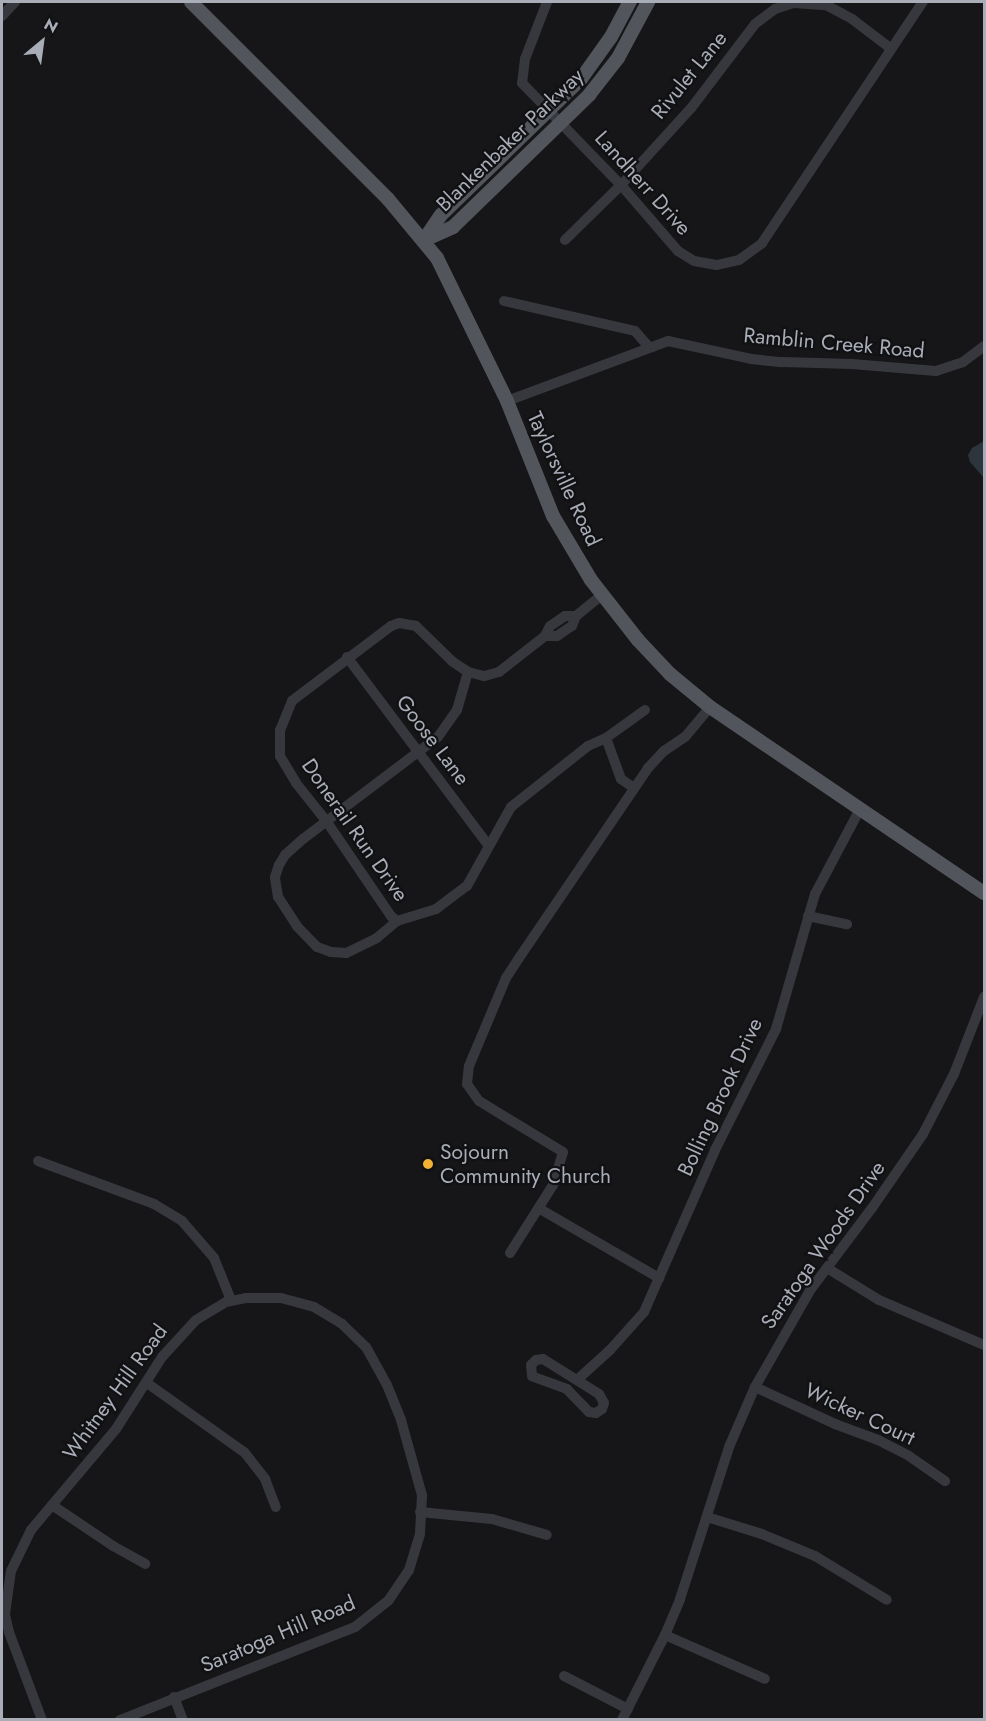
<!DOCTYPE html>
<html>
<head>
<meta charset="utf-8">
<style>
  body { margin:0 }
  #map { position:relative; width:986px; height:1721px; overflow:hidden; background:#161618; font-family:Jost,sans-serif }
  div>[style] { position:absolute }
  .water>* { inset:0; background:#2c353c }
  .minor>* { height:10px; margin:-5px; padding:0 5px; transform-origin:5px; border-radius:5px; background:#37383d }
  .major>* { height:14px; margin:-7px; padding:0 7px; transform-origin:7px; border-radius:7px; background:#53555c }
  .dots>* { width:16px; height:16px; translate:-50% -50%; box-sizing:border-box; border:3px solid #111113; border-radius:50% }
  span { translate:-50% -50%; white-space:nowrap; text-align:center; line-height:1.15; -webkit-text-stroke:4.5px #111113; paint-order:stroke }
  .street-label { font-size:21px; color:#a8adb8 }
  .poi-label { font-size:21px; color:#a8adb8 }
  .left { translate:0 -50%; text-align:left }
  .frame { position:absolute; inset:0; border:3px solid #a8adb8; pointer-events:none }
  .north { position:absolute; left:12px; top:12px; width:60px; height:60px; -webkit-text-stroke:4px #111113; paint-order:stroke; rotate:29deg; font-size:16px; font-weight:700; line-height:24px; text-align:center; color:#a8adb8 }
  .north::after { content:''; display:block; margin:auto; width:21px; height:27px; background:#a8adb8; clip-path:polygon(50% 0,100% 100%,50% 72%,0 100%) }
</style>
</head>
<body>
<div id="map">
  <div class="water">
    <i style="clip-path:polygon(984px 441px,984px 478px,970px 462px,968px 455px,972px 448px)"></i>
  </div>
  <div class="minor">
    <i style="left:547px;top:2px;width:61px;rotate:111.1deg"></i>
    <i style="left:525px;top:59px;width:24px;rotate:97deg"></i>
    <i style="left:522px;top:83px;width:142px;rotate:45.9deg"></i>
    <i style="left:621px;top:185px;width:87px;rotate:49.2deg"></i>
    <i style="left:678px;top:251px;width:19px;rotate:32deg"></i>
    <i style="left:694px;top:261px;width:23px;rotate:10deg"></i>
    <i style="left:717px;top:265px;width:23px;rotate:-13deg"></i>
    <i style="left:739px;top:260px;width:29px;rotate:-36deg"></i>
    <i style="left:762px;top:243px;width:290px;rotate:-56.3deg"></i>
    <i style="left:2px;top:16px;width:19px;rotate:-47deg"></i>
    <i style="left:565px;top:240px;width:78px;rotate:-44.5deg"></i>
    <i style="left:621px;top:185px;width:105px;rotate:-47.7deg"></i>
    <i style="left:692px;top:107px;width:104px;rotate:-52.8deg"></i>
    <i style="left:755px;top:24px;width:25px;rotate:-37deg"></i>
    <i style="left:775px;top:9px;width:20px;rotate:-18deg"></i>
    <i style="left:794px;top:3px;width:32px;rotate:4deg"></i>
    <i style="left:826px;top:5px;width:30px;rotate:28deg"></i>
    <i style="left:852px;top:19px;width:48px;rotate:37.3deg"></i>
    <i style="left:504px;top:301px;width:134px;rotate:12.9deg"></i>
    <i style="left:635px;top:331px;width:21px;rotate:49deg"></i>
    <i style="left:507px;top:401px;width:172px;rotate:-20.4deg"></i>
    <i style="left:668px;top:341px;width:85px;rotate:12.2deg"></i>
    <i style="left:751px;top:359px;width:31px;rotate:6deg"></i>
    <i style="left:782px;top:362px;width:70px;rotate:1.6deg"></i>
    <i style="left:852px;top:364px;width:84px;rotate:4.8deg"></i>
    <i style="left:936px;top:371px;width:28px;rotate:-18deg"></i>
    <i style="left:963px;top:362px;width:26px;rotate:-37deg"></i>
    <i style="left:576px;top:616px;width:11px;rotate:180deg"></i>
    <i style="left:565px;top:616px;width:18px;rotate:146deg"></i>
    <i style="left:550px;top:626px;width:11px;rotate:117deg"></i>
    <i style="left:545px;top:636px;width:58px;rotate:142deg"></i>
    <i style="left:499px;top:672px;width:16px;rotate:165deg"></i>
    <i style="left:484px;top:676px;width:16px;rotate:-166deg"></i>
    <i style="left:468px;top:672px;width:18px;rotate:-146deg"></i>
    <i style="left:453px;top:662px;width:52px;rotate:-135.8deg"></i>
    <i style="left:416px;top:626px;width:17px;rotate:-170deg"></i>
    <i style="left:399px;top:623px;width:9px;rotate:159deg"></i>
    <i style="left:391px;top:626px;width:124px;rotate:142.9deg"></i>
    <i style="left:292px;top:701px;width:31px;rotate:112deg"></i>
    <i style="left:280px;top:730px;width:26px;rotate:90deg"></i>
    <i style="left:280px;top:756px;width:31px;rotate:59deg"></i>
    <i style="left:296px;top:783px;width:50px;rotate:51.5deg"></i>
    <i style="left:327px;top:822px;width:114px;rotate:55.8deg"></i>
    <i style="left:391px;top:916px;width:8px;rotate:40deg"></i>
    <i style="left:397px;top:921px;width:41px;rotate:-17.1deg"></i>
    <i style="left:436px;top:909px;width:39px;rotate:-37deg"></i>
    <i style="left:467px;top:886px;width:90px;rotate:-60.9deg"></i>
    <i style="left:511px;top:807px;width:98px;rotate:-38.4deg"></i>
    <i style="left:588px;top:746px;width:20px;rotate:-24deg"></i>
    <i style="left:606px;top:738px;width:48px;rotate:-35.7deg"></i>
    <i style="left:545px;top:636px;width:12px"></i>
    <i style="left:557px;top:636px;width:18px;rotate:-34deg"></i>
    <i style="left:572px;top:626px;width:11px;rotate:-68deg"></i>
    <i style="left:576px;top:616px;width:33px;rotate:-39deg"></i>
    <i style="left:347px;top:657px;width:236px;rotate:53.1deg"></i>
    <i style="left:606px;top:738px;width:44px;rotate:69.9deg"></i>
    <i style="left:621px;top:779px;width:16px;rotate:35deg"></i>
    <i style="left:808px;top:916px;width:40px;rotate:12deg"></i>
    <i style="left:397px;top:921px;width:26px;rotate:140deg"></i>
    <i style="left:377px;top:938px;width:34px;rotate:154deg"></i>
    <i style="left:346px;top:953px;width:15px;rotate:-176deg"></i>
    <i style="left:331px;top:952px;width:15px;rotate:-160deg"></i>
    <i style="left:317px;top:947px;width:29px;rotate:-134deg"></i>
    <i style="left:297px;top:926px;width:35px;rotate:-123deg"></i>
    <i style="left:278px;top:897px;width:20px;rotate:-99deg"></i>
    <i style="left:275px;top:877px;width:13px;rotate:-72deg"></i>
    <i style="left:279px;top:865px;width:12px;rotate:-59deg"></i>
    <i style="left:285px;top:855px;width:24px;rotate:-42deg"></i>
    <i style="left:303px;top:839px;width:169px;rotate:-37.1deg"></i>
    <i style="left:438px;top:737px;width:33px;rotate:-55deg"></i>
    <i style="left:457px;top:710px;width:40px;rotate:-74deg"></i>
    <i style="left:38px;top:1161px;width:124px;rotate:20.3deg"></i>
    <i style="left:154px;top:1204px;width:33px;rotate:31deg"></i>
    <i style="left:182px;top:1221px;width:49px;rotate:49.1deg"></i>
    <i style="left:214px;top:1258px;width:45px;rotate:68deg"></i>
    <i style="left:540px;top:1209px;width:138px;rotate:30.1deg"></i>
    <i style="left:510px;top:1253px;width:80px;rotate:-57.7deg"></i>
    <i style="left:553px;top:1185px;width:34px;rotate:-73deg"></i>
    <i style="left:563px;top:1152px;width:98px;rotate:-148.7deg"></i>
    <i style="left:479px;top:1101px;width:21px;rotate:-125deg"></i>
    <i style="left:467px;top:1084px;width:18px;rotate:-84deg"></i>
    <i style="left:469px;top:1066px;width:95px;rotate:-67.2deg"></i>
    <i style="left:506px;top:978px;width:24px;rotate:-57deg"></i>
    <i style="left:519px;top:958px;width:230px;rotate:-55.8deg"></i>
    <i style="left:648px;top:768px;width:23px;rotate:-47deg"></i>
    <i style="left:664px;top:751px;width:25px;rotate:-34deg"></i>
    <i style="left:685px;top:737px;width:39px;rotate:-50deg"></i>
    <i style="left:827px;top:1268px;width:61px;rotate:31.6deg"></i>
    <i style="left:879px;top:1300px;width:114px;rotate:23.2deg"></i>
    <i style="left:543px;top:1359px;width:66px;rotate:32deg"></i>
    <i style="left:599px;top:1394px;width:10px;rotate:61deg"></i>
    <i style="left:604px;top:1403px;width:6px;rotate:108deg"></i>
    <i style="left:602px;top:1409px;width:7px;rotate:146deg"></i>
    <i style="left:596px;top:1413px;width:7px;rotate:-172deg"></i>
    <i style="left:589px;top:1412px;width:32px;rotate:-134deg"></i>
    <i style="left:567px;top:1389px;width:37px;rotate:-160deg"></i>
    <i style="left:532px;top:1376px;width:11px;rotate:-95deg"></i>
    <i style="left:531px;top:1365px;width:7px;rotate:-45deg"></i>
    <i style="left:536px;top:1360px;width:7px;rotate:-8deg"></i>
    <i style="left:577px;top:1380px;width:45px;rotate:-42.3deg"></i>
    <i style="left:610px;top:1350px;width:51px;rotate:-48.2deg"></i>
    <i style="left:644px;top:1312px;width:177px;rotate:-66.3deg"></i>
    <i style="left:715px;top:1150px;width:136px;rotate:-63.2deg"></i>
    <i style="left:776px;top:1029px;width:141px;rotate:-73.9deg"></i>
    <i style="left:815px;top:894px;width:96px;rotate:-62.1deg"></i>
    <i style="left:147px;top:1383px;width:120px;rotate:35.5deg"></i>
    <i style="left:245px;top:1453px;width:33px;rotate:52deg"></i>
    <i style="left:265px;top:1479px;width:30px;rotate:69deg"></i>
    <i style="left:755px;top:1387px;width:88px;rotate:24.8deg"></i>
    <i style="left:835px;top:1424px;width:46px;rotate:20.4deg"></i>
    <i style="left:878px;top:1440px;width:35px;rotate:27deg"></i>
    <i style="left:909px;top:1456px;width:44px;rotate:34.8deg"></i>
    <i style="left:52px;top:1505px;width:73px;rotate:33.9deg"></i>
    <i style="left:113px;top:1546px;width:37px;rotate:29deg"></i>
    <i style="left:420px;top:1512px;width:72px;rotate:5.6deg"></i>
    <i style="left:492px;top:1519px;width:57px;rotate:16.2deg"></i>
    <i style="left:707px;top:1517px;width:58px;rotate:17.2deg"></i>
    <i style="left:762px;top:1534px;width:57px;rotate:22.5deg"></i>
    <i style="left:815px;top:1556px;width:84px;rotate:31.4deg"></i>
    <i style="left:665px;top:1635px;width:109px;rotate:23.7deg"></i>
    <i style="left:564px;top:1676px;width:72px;rotate:27.3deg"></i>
    <i style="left:174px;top:1697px;width:25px;rotate:69deg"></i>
    <i style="left:42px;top:1720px;width:94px;rotate:-110.6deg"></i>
    <i style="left:9px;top:1632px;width:18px;rotate:-103deg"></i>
    <i style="left:5px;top:1614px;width:43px;rotate:-82.1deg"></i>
    <i style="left:11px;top:1571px;width:46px;rotate:-64deg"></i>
    <i style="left:31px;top:1530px;width:132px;rotate:-49.9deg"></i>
    <i style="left:116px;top:1429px;width:85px;rotate:-57.4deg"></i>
    <i style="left:162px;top:1357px;width:50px;rotate:-47.4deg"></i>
    <i style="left:196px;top:1320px;width:35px;rotate:-31deg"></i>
    <i style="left:226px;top:1302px;width:20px;rotate:-11deg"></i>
    <i style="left:246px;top:1298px;width:35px"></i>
    <i style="left:281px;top:1298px;width:34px;rotate:15deg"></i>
    <i style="left:314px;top:1307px;width:33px;rotate:31deg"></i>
    <i style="left:342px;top:1324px;width:33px;rotate:44deg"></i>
    <i style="left:366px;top:1347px;width:43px;rotate:61.1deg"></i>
    <i style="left:387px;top:1385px;width:38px;rotate:68deg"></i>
    <i style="left:401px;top:1420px;width:78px;rotate:74.4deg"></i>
    <i style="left:422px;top:1495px;width:39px;rotate:93deg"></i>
    <i style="left:420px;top:1534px;width:38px;rotate:107deg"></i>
    <i style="left:409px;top:1570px;width:36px;rotate:124deg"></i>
    <i style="left:389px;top:1600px;width:43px;rotate:141.5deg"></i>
    <i style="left:355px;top:1627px;width:253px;rotate:158.4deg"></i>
    <i style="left:622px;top:1720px;width:95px;rotate:-63.2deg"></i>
    <i style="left:665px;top:1635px;width:39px;rotate:-67deg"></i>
    <i style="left:680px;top:1599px;width:160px;rotate:-72.1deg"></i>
    <i style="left:729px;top:1447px;width:65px;rotate:-66.6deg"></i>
    <i style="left:755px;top:1387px;width:113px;rotate:-60.3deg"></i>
    <i style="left:811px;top:1289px;width:101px;rotate:-53deg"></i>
    <i style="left:872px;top:1208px;width:90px;rotate:-55.4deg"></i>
    <i style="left:923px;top:1134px;width:68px;rotate:-62.7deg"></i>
    <i style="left:954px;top:1074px;width:83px;rotate:-68.7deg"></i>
  </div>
  <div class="major">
    <i style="left:191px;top:2px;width:279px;rotate:45deg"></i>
    <i style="left:388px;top:199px;width:77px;rotate:50.3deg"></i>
    <i style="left:437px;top:258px;width:159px;rotate:63.9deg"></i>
    <i style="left:507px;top:401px;width:124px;rotate:68.2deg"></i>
    <i style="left:553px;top:516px;width:74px;rotate:59.3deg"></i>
    <i style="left:591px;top:580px;width:76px;rotate:51.9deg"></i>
    <i style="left:638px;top:640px;width:47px;rotate:46.7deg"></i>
    <i style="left:670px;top:674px;width:52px;rotate:39.5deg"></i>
    <i style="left:710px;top:707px;width:331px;rotate:34.2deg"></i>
    <i style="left:424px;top:240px;width:32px;rotate:-24deg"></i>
    <i style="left:453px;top:227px;width:190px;rotate:-44.1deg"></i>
    <i style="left:589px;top:95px;width:47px;rotate:-51.9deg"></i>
    <i style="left:618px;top:58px;width:64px;rotate:-61.8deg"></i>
    <i style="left:424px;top:240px;width:30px;rotate:-56deg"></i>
    <i style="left:441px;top:215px;width:195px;rotate:-44.2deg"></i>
    <i style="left:581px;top:79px;width:52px;rotate:-54.5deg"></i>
    <i style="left:611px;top:37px;width:40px;rotate:-62deg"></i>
  </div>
  <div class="dots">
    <i style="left:428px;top:1164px;background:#f2b134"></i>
  </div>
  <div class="street-label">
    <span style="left:689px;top:75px;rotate:-51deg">Rivulet Lane</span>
    <span style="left:510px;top:140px;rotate:-44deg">Blankenbaker Parkway</span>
    <span style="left:643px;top:183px;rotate:48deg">Landherr Drive</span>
    <span style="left:834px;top:343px;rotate:5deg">Ramblin Creek Road</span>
    <span style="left:564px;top:479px;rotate:65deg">Taylorsville Road</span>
    <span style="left:433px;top:740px;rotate:53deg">Goose Lane</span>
    <span style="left:355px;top:830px;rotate:55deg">Donerail Run Drive</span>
    <span style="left:720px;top:1097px;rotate:-65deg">Bolling Brook Drive</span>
    <span style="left:823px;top:1245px;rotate:-55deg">Saratoga Woods Drive</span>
    <span style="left:115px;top:1392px;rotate:-54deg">Whitney Hill Road</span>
    <span style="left:860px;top:1414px;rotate:25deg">Wicker Court</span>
    <span style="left:278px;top:1634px;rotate:-23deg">Saratoga Hill Road</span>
  </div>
  <div class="poi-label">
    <span class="left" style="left:440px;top:1164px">Sojourn<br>Community Church</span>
  </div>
  <div class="frame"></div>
  <div class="north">N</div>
</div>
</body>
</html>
